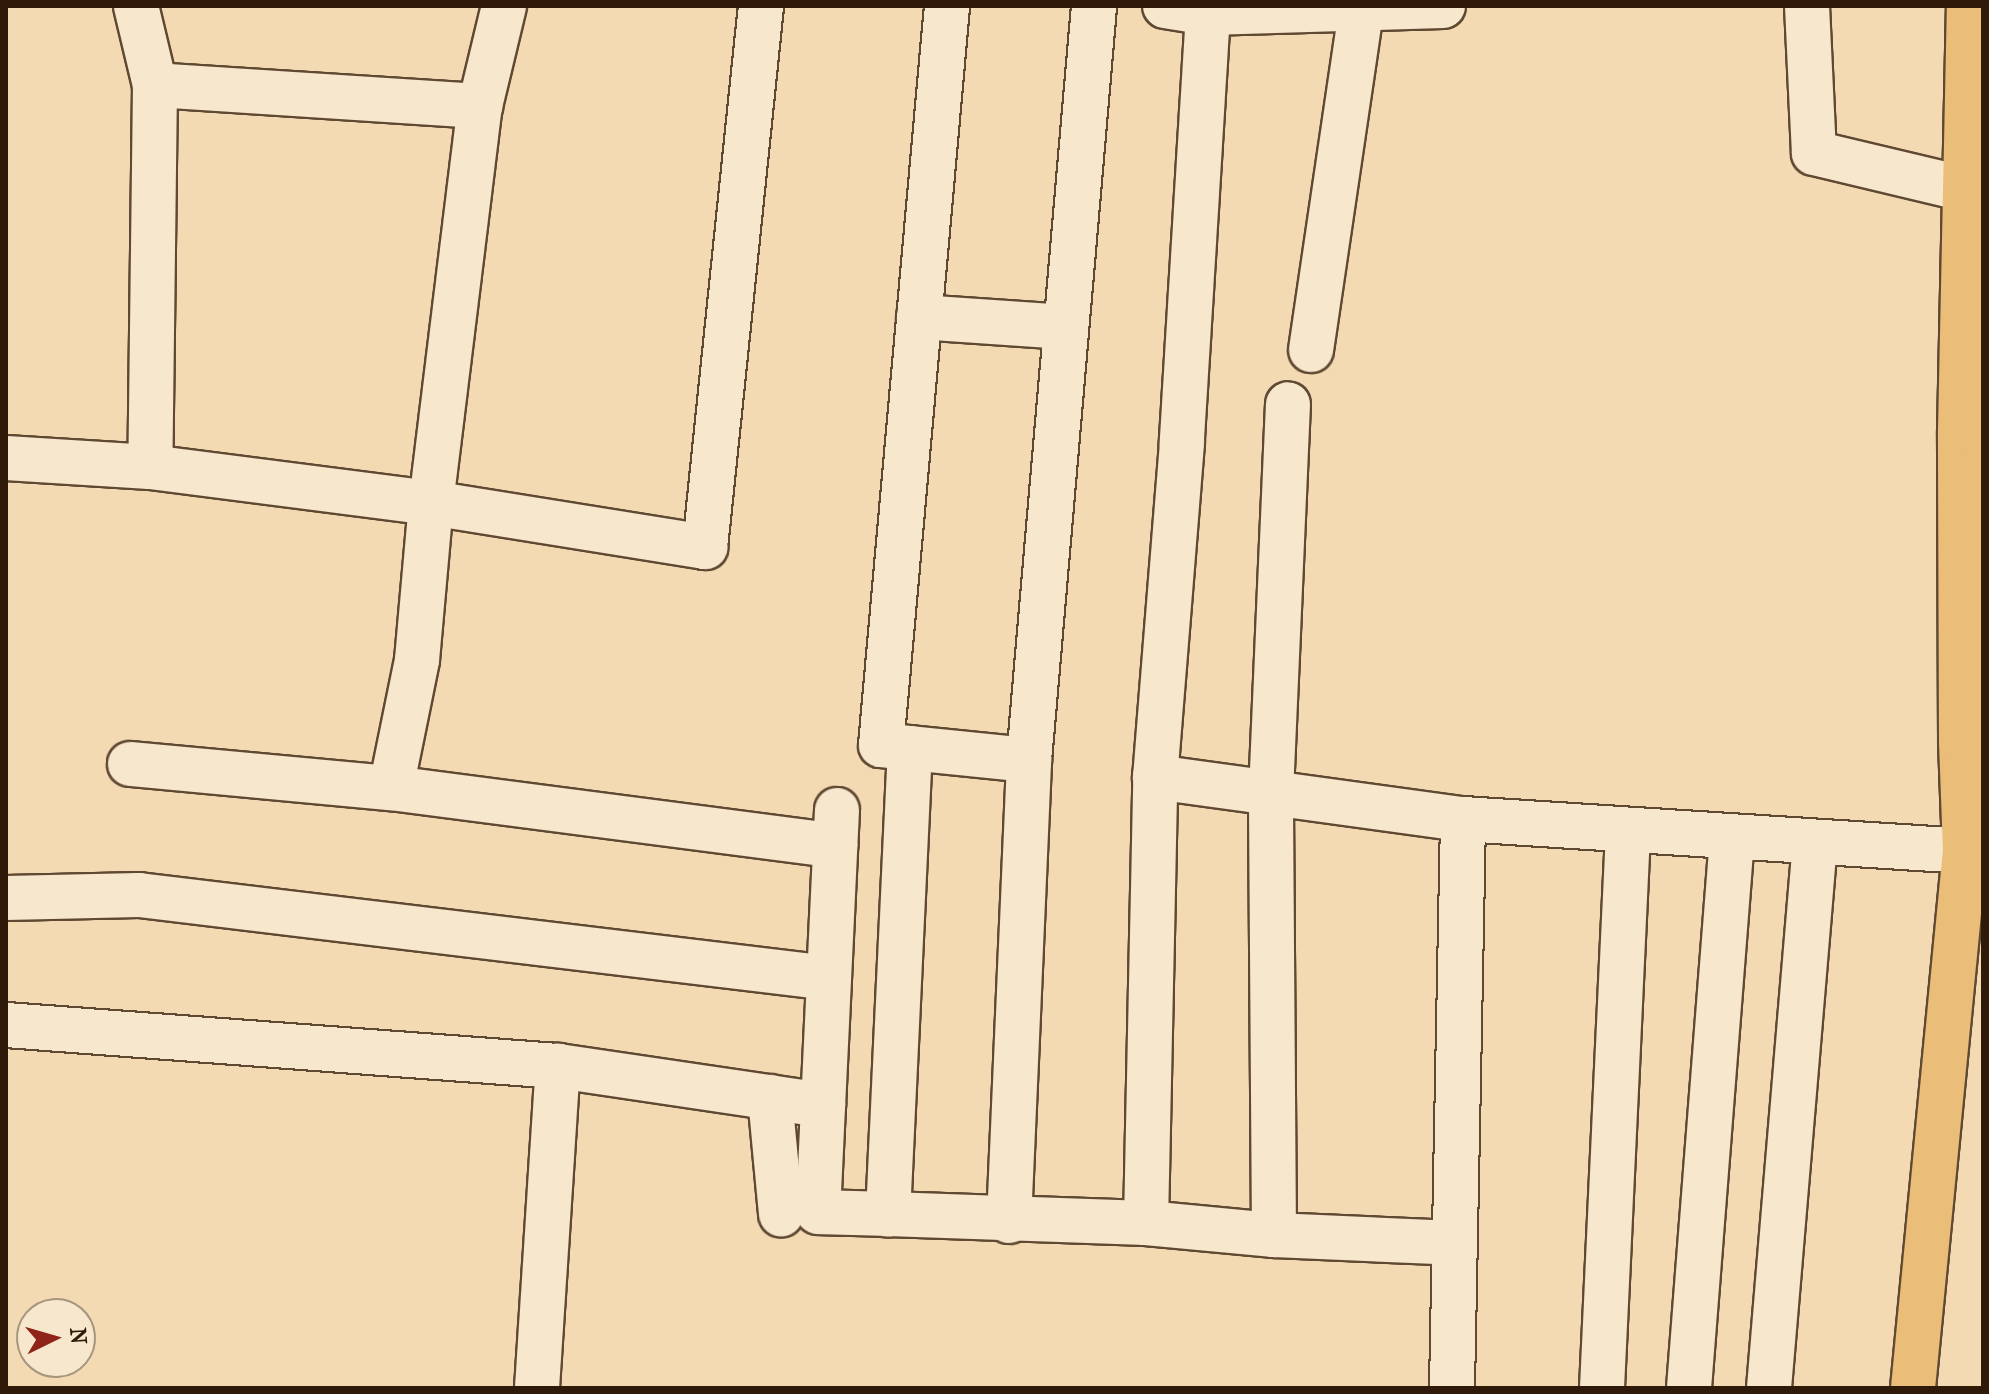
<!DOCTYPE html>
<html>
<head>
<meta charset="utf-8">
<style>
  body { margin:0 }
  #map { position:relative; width:1989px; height:1394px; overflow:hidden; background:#f3dab2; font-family:"IM FELL French Canon",serif }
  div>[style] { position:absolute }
  .roads { filter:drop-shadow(2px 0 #604933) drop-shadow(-2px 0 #604933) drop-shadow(0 2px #604933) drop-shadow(0 -2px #604933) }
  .minor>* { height:44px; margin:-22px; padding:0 22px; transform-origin:22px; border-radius:22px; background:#f7e7cd }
  .major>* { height:44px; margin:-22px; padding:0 22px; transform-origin:22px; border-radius:22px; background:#eabd79 }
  span { translate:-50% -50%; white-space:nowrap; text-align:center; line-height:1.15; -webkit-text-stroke:8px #f7e7cd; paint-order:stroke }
  .frame { position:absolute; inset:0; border:8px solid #2f1909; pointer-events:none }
  .north { position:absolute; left:16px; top:1298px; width:80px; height:80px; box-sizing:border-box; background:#f7e7cd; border:2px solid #a7957f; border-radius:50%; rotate:85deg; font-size:22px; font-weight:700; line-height:32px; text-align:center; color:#2f1909 }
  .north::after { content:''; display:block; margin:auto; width:28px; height:36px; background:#8f2418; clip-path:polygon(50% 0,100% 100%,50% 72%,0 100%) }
</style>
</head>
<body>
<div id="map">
  <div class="roads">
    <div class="minor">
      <i style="left:136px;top:6px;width:81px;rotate:76.5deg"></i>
      <i style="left:155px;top:85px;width:382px;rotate:90.7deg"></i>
      <i style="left:947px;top:6px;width:742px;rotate:95.1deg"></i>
      <i style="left:881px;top:745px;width:149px;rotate:5.8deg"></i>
      <i style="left:1165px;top:6px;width:44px;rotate:9.2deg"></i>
      <i style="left:1443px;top:6px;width:235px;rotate:178.3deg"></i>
      <i style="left:1208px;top:13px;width:431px;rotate:93.5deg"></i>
      <i style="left:1182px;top:443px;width:335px;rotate:94.6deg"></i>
      <i style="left:1155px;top:777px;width:311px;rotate:7.8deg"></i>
      <i style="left:1463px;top:819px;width:503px;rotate:3.65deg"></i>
      <i style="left:1807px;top:6px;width:147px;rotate:87.3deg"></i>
      <i style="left:1814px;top:153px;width:155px;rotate:13.4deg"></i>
      <i style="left:155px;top:85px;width:326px;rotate:3.7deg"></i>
      <i style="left:919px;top:317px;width:147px;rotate:3.9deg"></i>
      <i style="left:1311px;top:350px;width:348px;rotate:-81.6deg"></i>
      <i style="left:6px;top:458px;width:144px;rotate:3.6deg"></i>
      <i style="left:150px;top:467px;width:283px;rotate:7.3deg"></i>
      <i style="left:431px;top:503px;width:278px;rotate:9.1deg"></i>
      <i style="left:705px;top:547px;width:544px;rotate:-84.09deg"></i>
      <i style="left:910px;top:748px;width:467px;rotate:92.7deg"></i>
      <i style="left:888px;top:1214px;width:258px;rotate:2deg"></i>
      <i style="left:1146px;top:1223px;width:129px;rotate:5.4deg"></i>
      <i style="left:1274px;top:1235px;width:181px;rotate:2.5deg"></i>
      <i style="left:130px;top:764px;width:262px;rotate:5.3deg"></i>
      <i style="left:391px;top:788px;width:448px;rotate:7.4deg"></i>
      <i style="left:391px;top:788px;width:131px;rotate:-78.5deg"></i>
      <i style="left:417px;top:660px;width:158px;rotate:-84.9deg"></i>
      <i style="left:431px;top:503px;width:400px;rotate:-83deg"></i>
      <i style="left:480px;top:106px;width:103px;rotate:-76.5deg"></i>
      <i style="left:837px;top:810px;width:402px;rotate:92.7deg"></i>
      <i style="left:818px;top:1212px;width:70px;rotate:1.6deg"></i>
      <i style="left:6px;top:898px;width:133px;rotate:-1.3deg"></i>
      <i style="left:139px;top:895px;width:695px;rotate:6.86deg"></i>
      <i style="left:6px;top:1025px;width:554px;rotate:4.25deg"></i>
      <i style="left:558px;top:1066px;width:268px;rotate:8.4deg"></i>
      <i style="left:770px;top:1097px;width:118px;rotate:84.6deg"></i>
      <i style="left:1009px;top:1221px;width:461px;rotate:-87.5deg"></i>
      <i style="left:1029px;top:760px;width:757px;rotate:-85.07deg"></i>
      <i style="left:1146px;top:1223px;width:446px;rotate:-88.8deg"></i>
      <i style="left:1274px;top:1235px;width:442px;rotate:-90.4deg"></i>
      <i style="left:1271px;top:793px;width:389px;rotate:-87.5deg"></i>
      <i style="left:537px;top:1388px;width:323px;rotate:-86.3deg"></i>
      <i style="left:1452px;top:1388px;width:569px;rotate:-88.89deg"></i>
      <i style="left:1602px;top:1388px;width:557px;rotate:-87.32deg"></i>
      <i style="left:1689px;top:1388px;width:552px;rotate:-85.53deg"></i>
      <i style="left:1769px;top:1388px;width:548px;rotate:-85.18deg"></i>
    </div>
    <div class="major">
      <i style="left:1913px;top:1388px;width:540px;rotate:-84.47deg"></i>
      <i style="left:1965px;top:851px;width:111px;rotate:-92.1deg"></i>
      <i style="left:1961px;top:740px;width:309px;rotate:-90.2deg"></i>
      <i style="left:1960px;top:431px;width:425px;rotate:-88.8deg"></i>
    </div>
  </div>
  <div class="frame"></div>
  <div class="north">N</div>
</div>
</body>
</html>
